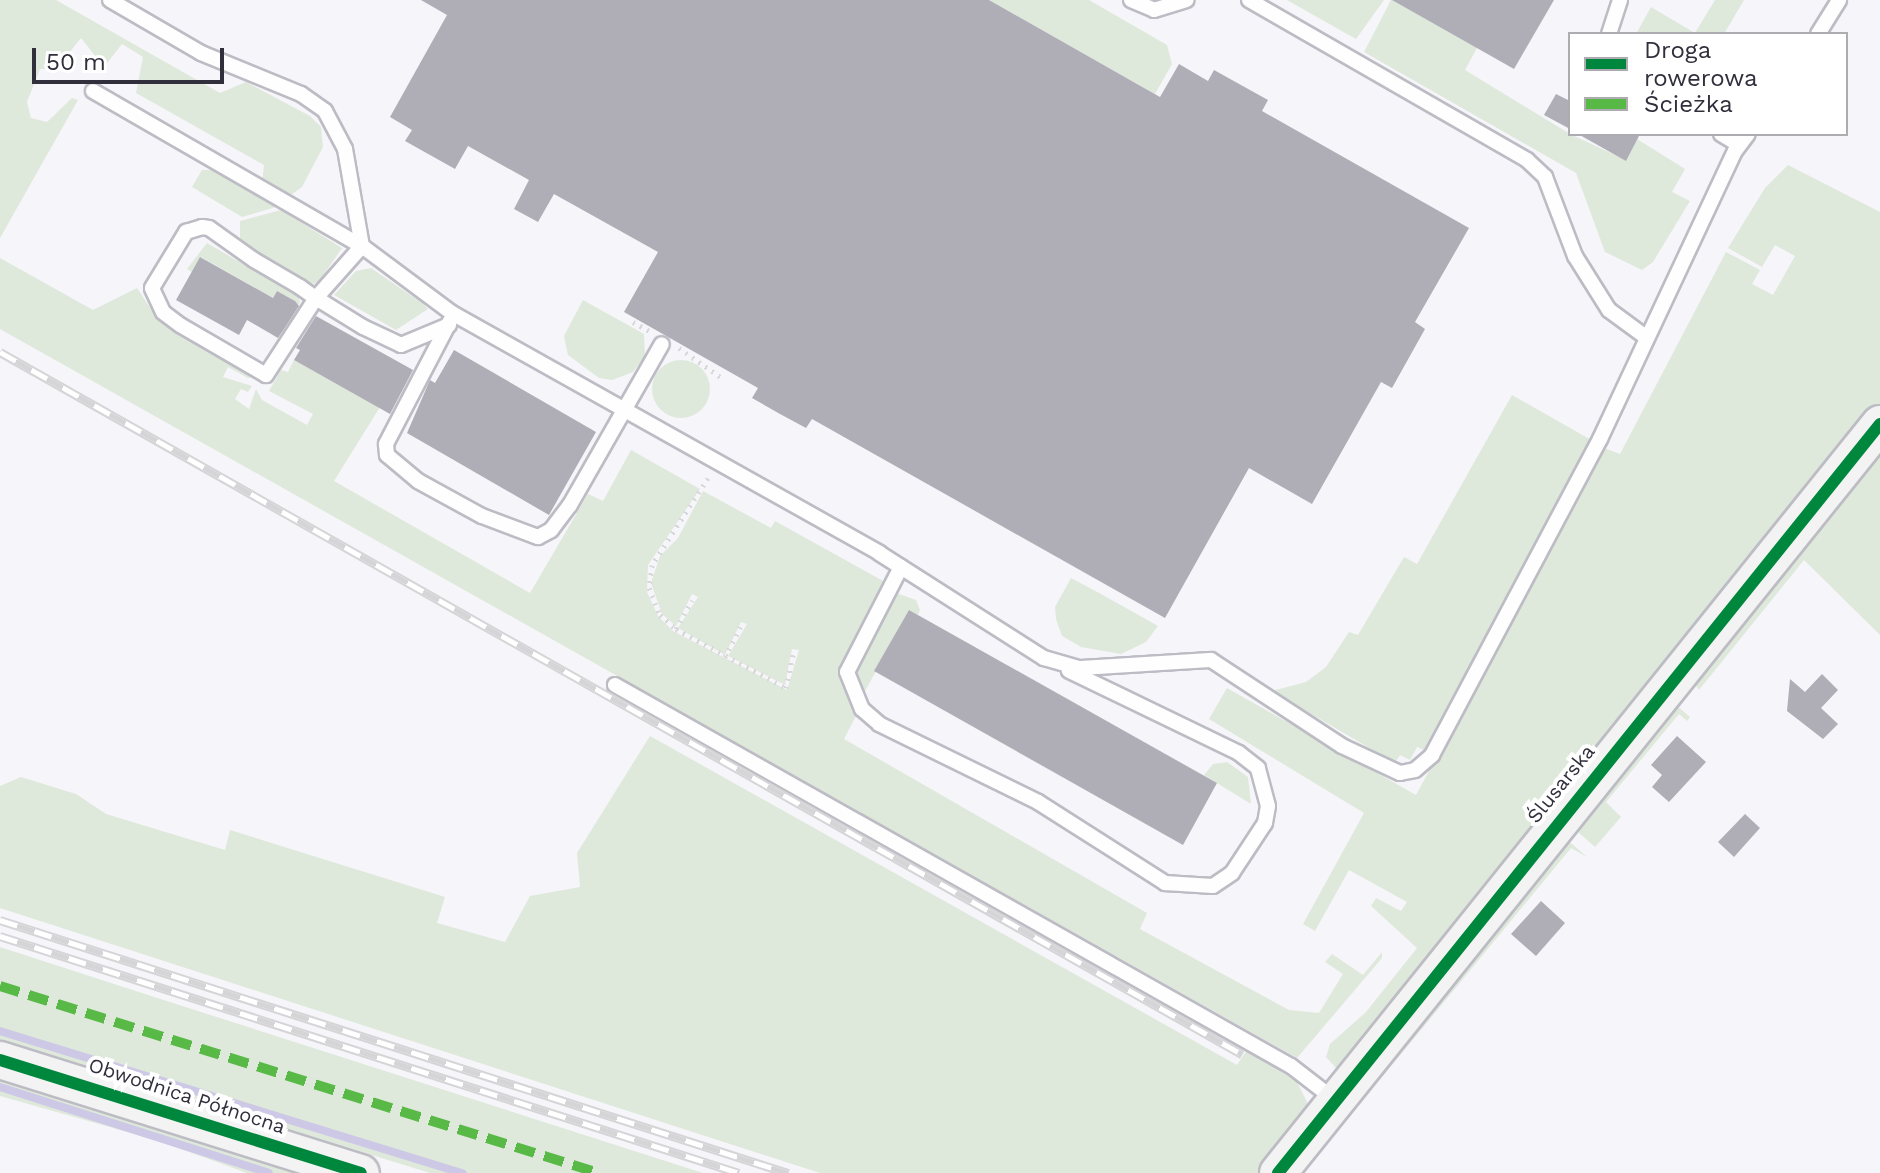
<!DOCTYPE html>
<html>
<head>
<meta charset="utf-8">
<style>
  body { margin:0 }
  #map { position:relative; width:1880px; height:1173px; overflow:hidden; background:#f6f5fa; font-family:"Work Sans",sans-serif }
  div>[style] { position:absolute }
  .green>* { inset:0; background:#dfe9db }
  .round { border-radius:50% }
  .stream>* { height:8px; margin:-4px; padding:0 4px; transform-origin:4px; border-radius:4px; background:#cdc8e5 }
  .building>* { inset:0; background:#afaeb7 }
  .path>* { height:5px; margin-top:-2.5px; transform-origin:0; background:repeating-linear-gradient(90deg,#d8d7da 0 2px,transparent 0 8px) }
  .roads { filter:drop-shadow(2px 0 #bdbcc4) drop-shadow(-2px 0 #bdbcc4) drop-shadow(0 2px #bdbcc4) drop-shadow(0 -2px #bdbcc4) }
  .lane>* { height:14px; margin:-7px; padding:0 7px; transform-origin:7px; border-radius:7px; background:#fefefe }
  .secondary>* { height:36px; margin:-18px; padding:0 18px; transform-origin:18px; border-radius:18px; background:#f2f3f2 }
  .rail>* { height:9px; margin-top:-4.5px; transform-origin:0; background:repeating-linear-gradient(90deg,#fff 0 18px,#d5d4d6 0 36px); box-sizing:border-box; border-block:2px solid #d5d4d6 }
  .quiet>* { height:10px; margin-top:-5px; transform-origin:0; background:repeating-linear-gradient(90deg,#58b947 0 20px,transparent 0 30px) }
  .cycleway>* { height:12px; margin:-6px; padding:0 6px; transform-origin:6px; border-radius:6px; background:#00873e }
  span { translate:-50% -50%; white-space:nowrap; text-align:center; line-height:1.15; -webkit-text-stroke:8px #fff; paint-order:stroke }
  .street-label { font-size:20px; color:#322f3c }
  .legend { position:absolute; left:1568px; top:32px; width:280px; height:104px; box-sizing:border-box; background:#fff; border:2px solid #adacb1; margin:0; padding:10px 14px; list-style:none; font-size:24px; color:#322f3c }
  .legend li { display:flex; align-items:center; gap:16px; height:40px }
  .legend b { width:40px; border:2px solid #adacb1 }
  .scale { position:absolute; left:32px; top:48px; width:192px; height:36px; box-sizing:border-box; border:4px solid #322f3c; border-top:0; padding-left:10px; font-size:24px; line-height:28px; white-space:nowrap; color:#322f3c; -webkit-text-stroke:6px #fff; paint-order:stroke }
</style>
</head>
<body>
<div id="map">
  <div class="green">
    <i style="clip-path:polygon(0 0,56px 0,220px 93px,246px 82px,310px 116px,321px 127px,323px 147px,302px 187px,288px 197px,262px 184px,264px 165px,136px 93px,143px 57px,122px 44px,104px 67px,81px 38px,57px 68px,40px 69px,27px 102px,31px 118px,47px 122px,72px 98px,78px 100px,0 238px)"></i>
    <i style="clip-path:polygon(989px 0,1089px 0,1167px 45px,1172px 64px,1155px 94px)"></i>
    <i style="clip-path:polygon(1287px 0,1384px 0,1356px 39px)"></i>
    <i style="clip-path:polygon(1391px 0,1416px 0,1477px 48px,1465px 70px,1570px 134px,1626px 160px,1637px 139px,1685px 169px,1672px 192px,1690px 201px,1653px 262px,1642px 270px,1605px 252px,1576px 173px,1364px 52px)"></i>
    <i style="clip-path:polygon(1715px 0,1744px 0,1724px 34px,1636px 34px,1651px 7px,1695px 33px)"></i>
    <i style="clip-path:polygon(1788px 165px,1880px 212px,1880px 410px,1347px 1063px,1336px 1068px,1326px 1057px,1330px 1044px,1366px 1012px,1417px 948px,1371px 906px,1376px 898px,1401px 911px,1407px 902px,1349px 870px,1315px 931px,1303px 924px,1364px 813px,1209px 719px,1227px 688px,1416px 795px,1604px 448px,1620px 454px,1726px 252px,1760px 270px,1752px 284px,1773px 295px,1795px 256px,1775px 245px,1762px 267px,1728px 248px,1765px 188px)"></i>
    <i style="clip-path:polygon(202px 170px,213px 170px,276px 207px,242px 217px,192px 187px)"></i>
    <i style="clip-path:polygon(281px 210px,342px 248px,318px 283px,309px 284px,252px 252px,240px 238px,240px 221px)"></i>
    <i style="clip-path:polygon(207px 243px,298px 296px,300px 302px,283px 333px,279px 330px,295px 301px,277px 291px,273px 298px,201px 257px,192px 272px,187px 269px)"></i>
    <i style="clip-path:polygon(0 258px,93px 310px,137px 288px,159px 321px,257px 376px,248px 378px,228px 367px,223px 377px,252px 386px,248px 392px,241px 389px,235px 399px,249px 409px,256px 389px,262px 400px,307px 425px,313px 414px,269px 391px,281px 370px,288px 372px,294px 360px,380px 407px,334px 481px,530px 593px,588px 494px,603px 501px,631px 450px,700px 489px,648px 565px,647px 592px,658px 616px,673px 631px,787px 690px,799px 650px,792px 649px,785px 685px,728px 656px,747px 624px,741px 622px,725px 655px,678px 628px,698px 597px,692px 594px,676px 626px,662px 614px,651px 583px,660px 556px,678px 538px,703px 491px,771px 528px,775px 521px,885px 582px,840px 673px,857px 714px,844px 739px,1147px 913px,1140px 929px,1289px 1010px,1319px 1013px,1343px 974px,1325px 962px,1332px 954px,1363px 975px,1382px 952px,1382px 958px,1297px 1058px,0 329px)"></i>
    <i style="clip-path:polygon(371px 268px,422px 303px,428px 309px,396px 330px,334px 295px,356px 271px)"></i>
    <i style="clip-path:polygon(583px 300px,644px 334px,645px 356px,633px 372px,612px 380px,599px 378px,568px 355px,564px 336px)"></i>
    <i class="round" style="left:652px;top:360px;width:58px;height:58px"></i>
    <i style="clip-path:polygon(1512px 395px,1593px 441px,1428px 752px,1417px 747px,1410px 760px,1400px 755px,1395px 763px,1272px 691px,1306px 682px,1326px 667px,1349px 632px,1358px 635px,1404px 557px,1417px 564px)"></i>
    <i style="clip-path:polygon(1880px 441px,1880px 635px,1804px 560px,1699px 690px,1689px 676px)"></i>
    <i style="clip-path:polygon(1071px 578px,1101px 594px,1158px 626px,1146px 642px,1121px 654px,1081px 647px,1062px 636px,1056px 619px,1055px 607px)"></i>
    <i style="clip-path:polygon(896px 593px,916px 600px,920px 610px,918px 615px,909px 610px,863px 695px,854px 680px,857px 666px)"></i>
    <i style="clip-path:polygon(1670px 700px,1690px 717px,1687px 721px,1679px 714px,1606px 802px,1621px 817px,1595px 847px,1579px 833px,1577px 819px)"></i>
    <i style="clip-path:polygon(650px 736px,1237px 1065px,1247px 1050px,1297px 1082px,1309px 1106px,1265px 1173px,820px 1173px,0 908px,0 786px,21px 777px,76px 794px,106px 814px,225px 850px,230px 830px,445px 897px,437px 923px,505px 942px,530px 896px,580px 887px,577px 853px)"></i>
    <i style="clip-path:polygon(1227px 762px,1248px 777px,1251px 804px,1204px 775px,1213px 764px)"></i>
    <i style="clip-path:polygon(1558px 842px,1571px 843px,1587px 857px,1571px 848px,1303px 1173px,1290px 1173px)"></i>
    <i style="clip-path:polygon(0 947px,145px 994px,703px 1173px,430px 1173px,0 1040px)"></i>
    <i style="clip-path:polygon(0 1079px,302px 1173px,247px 1173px,159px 1141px,0 1096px)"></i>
  </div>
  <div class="stream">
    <i style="left:0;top:1031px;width:484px;rotate:17.1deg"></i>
    <i style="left:0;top:1087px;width:282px;rotate:17.7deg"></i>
  </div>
  <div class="building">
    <i style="clip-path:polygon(421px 0,989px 0,1160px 97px,1179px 64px,1208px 81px,1214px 70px,1268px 100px,1262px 111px,1469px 228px,1415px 322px,1425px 329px,1392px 388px,1381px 382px,1312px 504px,1249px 468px,1165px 618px,812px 419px,806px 428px,780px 414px,752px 398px,758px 388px,624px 312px,658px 252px,554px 194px,538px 222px,514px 209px,529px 180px,468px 146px,455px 169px,405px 141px,412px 130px,390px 117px,447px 15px)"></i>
    <i style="clip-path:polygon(1392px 0,1554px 0,1514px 69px)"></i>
    <i style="clip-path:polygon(1556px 94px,1570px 101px,1570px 129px,1544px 115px)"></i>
    <i style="clip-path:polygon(1578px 134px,1640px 134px,1626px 161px)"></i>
    <i style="clip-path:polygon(200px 257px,273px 298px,277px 291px,295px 301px,299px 306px,278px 338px,247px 320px,239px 335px,176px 300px)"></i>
    <i style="clip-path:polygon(316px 316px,413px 370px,390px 414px,294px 360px,300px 350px,296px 348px)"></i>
    <i style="clip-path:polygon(454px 350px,596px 432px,549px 515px,407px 433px,430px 380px,435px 383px)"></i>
    <i style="clip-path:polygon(909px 610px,1217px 783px,1183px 845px,874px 671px)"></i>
    <i style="clip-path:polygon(1822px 674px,1838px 690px,1821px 708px,1838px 724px,1823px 739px,1787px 711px,1790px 679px,1805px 692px)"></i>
    <i style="clip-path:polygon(1677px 736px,1706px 762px,1669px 802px,1652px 787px,1662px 775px,1651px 765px)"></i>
    <i style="clip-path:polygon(1745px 814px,1760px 828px,1734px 857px,1718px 842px)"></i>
    <i style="clip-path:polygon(1541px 901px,1565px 923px,1536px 956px,1511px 934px)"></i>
  </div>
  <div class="path">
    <i style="left:633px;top:322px;width:18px;rotate:29deg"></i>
    <i style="left:679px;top:348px;width:52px;rotate:34.9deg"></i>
    <i style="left:708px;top:478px;width:103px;rotate:122.8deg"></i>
    <i style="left:652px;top:565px;width:23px;rotate:97deg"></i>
    <i style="left:649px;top:588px;width:29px;rotate:68deg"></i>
    <i style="left:660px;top:615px;width:21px;rotate:41deg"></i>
    <i style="left:676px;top:629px;width:125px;rotate:28.2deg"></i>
    <i style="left:786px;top:688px;width:35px;rotate:-78deg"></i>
    <i style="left:676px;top:629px;width:33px;rotate:-61deg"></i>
    <i style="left:725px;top:657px;width:34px;rotate:-63deg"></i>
  </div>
  <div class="roads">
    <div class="lane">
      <i style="left:110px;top:0;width:105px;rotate:30.2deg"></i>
      <i style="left:201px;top:53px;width:108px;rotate:22.3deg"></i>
      <i style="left:301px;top:94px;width:29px;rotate:35deg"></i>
      <i style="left:325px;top:111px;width:43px;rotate:62.2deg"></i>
      <i style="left:345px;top:149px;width:98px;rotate:80.1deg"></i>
      <i style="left:362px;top:246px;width:112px;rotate:36.7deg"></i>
      <i style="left:452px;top:313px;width:490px;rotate:29.3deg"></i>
      <i style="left:879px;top:553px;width:196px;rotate:32.5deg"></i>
      <i style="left:1044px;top:658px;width:37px;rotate:16deg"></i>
      <i style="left:1080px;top:668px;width:131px;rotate:-3.5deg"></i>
      <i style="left:1211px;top:660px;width:157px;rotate:33.3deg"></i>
      <i style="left:1342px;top:746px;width:64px;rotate:25deg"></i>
      <i style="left:1400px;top:773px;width:15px;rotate:-11deg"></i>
      <i style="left:1415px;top:770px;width:23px;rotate:-41deg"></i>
      <i style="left:1432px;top:755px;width:358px;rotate:-62deg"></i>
      <i style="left:1600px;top:439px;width:318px;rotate:-64.9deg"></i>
      <i style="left:1735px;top:151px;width:21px;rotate:-53deg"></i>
      <i style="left:1131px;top:0;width:25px;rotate:23deg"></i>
      <i style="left:1154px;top:10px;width:34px;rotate:-17deg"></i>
      <i style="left:1249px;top:0;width:321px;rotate:29.9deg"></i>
      <i style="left:1527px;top:160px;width:25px;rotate:43deg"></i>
      <i style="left:1545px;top:177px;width:85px;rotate:69.2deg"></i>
      <i style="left:1575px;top:256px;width:64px;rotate:57.8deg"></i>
      <i style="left:1609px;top:310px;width:47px;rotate:36.4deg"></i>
      <i style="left:1609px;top:34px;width:36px;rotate:-72deg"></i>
      <i style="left:1818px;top:34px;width:40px;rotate:-58deg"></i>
      <i style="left:93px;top:91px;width:310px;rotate:30deg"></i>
      <i style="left:362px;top:246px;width:69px;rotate:131.5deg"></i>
      <i style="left:316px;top:298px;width:92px;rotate:123deg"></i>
      <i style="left:266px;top:375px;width:99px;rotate:-149.8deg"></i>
      <i style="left:180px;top:325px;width:21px;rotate:-143deg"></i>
      <i style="left:163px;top:312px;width:26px;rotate:-115deg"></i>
      <i style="left:152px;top:288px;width:66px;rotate:-58.7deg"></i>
      <i style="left:186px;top:232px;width:17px;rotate:-17deg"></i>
      <i style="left:202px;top:227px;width:7px;rotate:8deg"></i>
      <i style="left:209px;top:228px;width:55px;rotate:35.4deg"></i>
      <i style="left:254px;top:260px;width:53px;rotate:30.4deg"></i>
      <i style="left:300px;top:287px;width:19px;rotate:35deg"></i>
      <i style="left:316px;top:298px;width:55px;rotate:31.7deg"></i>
      <i style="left:363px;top:327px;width:42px;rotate:25.3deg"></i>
      <i style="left:401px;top:345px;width:52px;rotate:-22.6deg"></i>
      <i style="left:1721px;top:134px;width:21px;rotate:31deg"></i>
      <i style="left:450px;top:321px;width:139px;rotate:117.5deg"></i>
      <i style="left:386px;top:444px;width:11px;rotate:85deg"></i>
      <i style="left:387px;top:455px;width:40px;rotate:40deg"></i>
      <i style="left:418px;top:481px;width:73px;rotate:28.7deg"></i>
      <i style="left:482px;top:516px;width:60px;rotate:20.6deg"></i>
      <i style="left:538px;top:537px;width:15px;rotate:-28deg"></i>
      <i style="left:551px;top:530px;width:31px;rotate:-53deg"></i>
      <i style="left:570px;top:505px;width:185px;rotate:-60.3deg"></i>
      <i style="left:901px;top:567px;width:118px;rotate:117.2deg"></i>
      <i style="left:847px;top:672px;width:40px;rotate:68deg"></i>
      <i style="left:862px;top:709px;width:23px;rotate:41deg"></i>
      <i style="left:879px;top:724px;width:177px;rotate:26.1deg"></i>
      <i style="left:1038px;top:802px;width:151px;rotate:32.5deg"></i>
      <i style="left:1165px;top:883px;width:48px;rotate:3.6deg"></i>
      <i style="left:1213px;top:886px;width:23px;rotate:-34deg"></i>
      <i style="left:1232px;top:873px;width:60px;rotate:-56.6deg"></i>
      <i style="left:1265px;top:823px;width:17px;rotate:-80deg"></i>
      <i style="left:1268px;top:806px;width:39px;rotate:-105deg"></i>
      <i style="left:1258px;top:768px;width:24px;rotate:-142deg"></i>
      <i style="left:1239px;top:753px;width:189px;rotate:-154.2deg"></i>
      <i style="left:615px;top:685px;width:776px;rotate:29.41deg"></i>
      <i style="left:1291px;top:1066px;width:56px;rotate:37.7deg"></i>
    </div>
    <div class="secondary">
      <i style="left:0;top:1060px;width:378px;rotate:17.4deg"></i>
      <i style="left:1278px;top:1173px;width:961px;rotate:-51.21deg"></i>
    </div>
  </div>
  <div class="rail">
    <i style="left:0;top:352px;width:1427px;rotate:29.48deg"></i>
    <i style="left:0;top:920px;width:828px;rotate:17.8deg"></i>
    <i style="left:0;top:936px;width:776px;rotate:17.78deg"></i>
  </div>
  <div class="quiet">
    <i style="left:0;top:986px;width:628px;rotate:17.34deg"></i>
  </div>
  <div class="cycleway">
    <i style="left:0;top:1060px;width:378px;rotate:17.4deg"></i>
    <i style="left:1278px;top:1173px;width:961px;rotate:-51.21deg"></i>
  </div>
  <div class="street-label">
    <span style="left:1561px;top:784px;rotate:-51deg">Ślusarska</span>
    <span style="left:187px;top:1096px;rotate:18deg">Obwodnica Północna</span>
  </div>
  <ul class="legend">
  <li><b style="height:10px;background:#00873e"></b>Droga rowerowa</li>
  <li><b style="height:10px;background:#58b947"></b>Ścieżka</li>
  </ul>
  <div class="scale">50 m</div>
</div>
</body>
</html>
